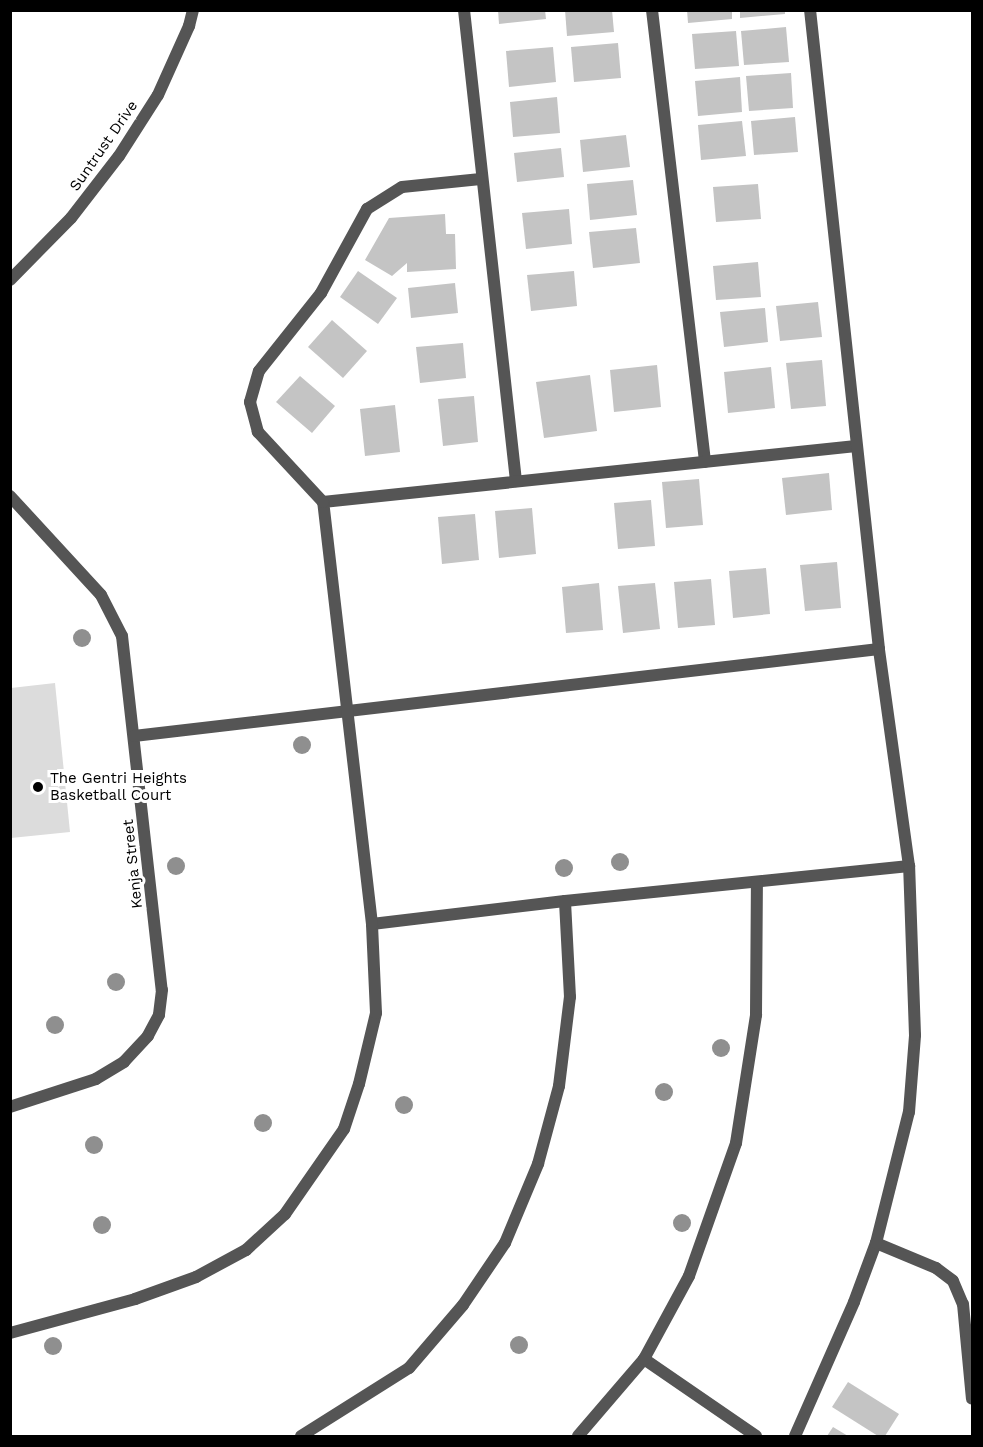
<!DOCTYPE html>
<html>
<head>
<meta charset="utf-8">
<style>
  body { margin:0 }
  #map { position:relative; width:983px; height:1447px; overflow:hidden; background:#fff; font-family:"Work Sans",sans-serif }
  div>[style] { position:absolute }
  .green>* { inset:0; background:#dcdcdc }
  .building>* { inset:0; background:#c4c4c4 }
  .minor>* { height:12px; margin:-6px; padding:0 6px; transform-origin:6px; border-radius:6px; background:#555 }
  .trees>* { width:18px; height:18px; margin:-9px; border-radius:50%; background:#8f8f8f }
  .dots>* { width:16px; height:16px; translate:-50% -50%; box-sizing:border-box; border:3px solid #fff; border-radius:50% }
  span { translate:-50% -50%; white-space:nowrap; text-align:center; line-height:1.15; -webkit-text-stroke:6px #fff; paint-order:stroke }
  .street-label { font-size:15px; color:#000 }
  .poi-label { font-size:15px; color:#000 }
  .left { translate:0 -50%; text-align:left }
  .frame { position:absolute; inset:0; border:12px solid #000; pointer-events:none }
</style>
</head>
<body>
<div id="map">
  <div class="green">
    <i style="clip-path:polygon(55px 683px,70px 832px,11px 838px,11px 688px)"></i>
  </div>
  <div class="building">
    <i style="clip-path:polygon(498px 10px,545px 10px,546px 19px,499px 24px)"></i>
    <i style="clip-path:polygon(565px 10px,612px 10px,614px 32px,567px 36px)"></i>
    <i style="clip-path:polygon(687px 10px,732px 10px,732px 19px,688px 23px)"></i>
    <i style="clip-path:polygon(740px 10px,785px 10px,785px 14px,740px 18px)"></i>
    <i style="clip-path:polygon(786px 27px,789px 62px,744px 65px,741px 31px)"></i>
    <i style="clip-path:polygon(736px 31px,739px 66px,695px 69px,692px 34px)"></i>
    <i style="clip-path:polygon(618px 43px,621px 78px,574px 82px,571px 47px)"></i>
    <i style="clip-path:polygon(553px 47px,556px 82px,509px 87px,506px 51px)"></i>
    <i style="clip-path:polygon(791px 73px,793px 108px,749px 111px,746px 76px)"></i>
    <i style="clip-path:polygon(740px 77px,742px 112px,698px 116px,695px 81px)"></i>
    <i style="clip-path:polygon(557px 97px,560px 133px,513px 137px,510px 102px)"></i>
    <i style="clip-path:polygon(795px 117px,798px 152px,754px 155px,751px 121px)"></i>
    <i style="clip-path:polygon(742px 121px,746px 156px,701px 160px,698px 125px)"></i>
    <i style="clip-path:polygon(626px 135px,630px 167px,583px 172px,580px 140px)"></i>
    <i style="clip-path:polygon(561px 148px,564px 177px,517px 182px,514px 153px)"></i>
    <i style="clip-path:polygon(633px 180px,637px 215px,590px 220px,587px 184px)"></i>
    <i style="clip-path:polygon(758px 184px,761px 219px,716px 222px,713px 187px)"></i>
    <i style="clip-path:polygon(569px 209px,572px 244px,526px 249px,522px 213px)"></i>
    <i style="clip-path:polygon(445px 214px,446px 234px,455px 234px,456px 269px,407px 272px,407px 263px,392px 276px,365px 260px,389px 218px)"></i>
    <i style="clip-path:polygon(636px 228px,640px 263px,593px 268px,589px 232px)"></i>
    <i style="clip-path:polygon(758px 262px,761px 297px,716px 300px,713px 266px)"></i>
    <i style="clip-path:polygon(358px 271px,397px 298px,378px 324px,340px 297px)"></i>
    <i style="clip-path:polygon(574px 271px,577px 306px,531px 311px,527px 275px)"></i>
    <i style="clip-path:polygon(455px 283px,458px 313px,411px 318px,408px 288px)"></i>
    <i style="clip-path:polygon(818px 302px,822px 337px,780px 341px,776px 306px)"></i>
    <i style="clip-path:polygon(765px 308px,768px 342px,724px 347px,720px 312px)"></i>
    <i style="clip-path:polygon(332px 320px,367px 351px,343px 378px,308px 347px)"></i>
    <i style="clip-path:polygon(463px 343px,466px 378px,420px 383px,416px 347px)"></i>
    <i style="clip-path:polygon(822px 360px,826px 406px,791px 409px,786px 363px)"></i>
    <i style="clip-path:polygon(657px 365px,661px 407px,614px 412px,610px 370px)"></i>
    <i style="clip-path:polygon(771px 367px,775px 408px,728px 413px,724px 372px)"></i>
    <i style="clip-path:polygon(590px 375px,597px 431px,544px 438px,536px 382px)"></i>
    <i style="clip-path:polygon(300px 376px,335px 406px,312px 433px,276px 402px)"></i>
    <i style="clip-path:polygon(474px 396px,478px 442px,443px 446px,438px 399px)"></i>
    <i style="clip-path:polygon(395px 405px,400px 452px,365px 456px,360px 409px)"></i>
    <i style="clip-path:polygon(829px 473px,832px 510px,786px 515px,782px 478px)"></i>
    <i style="clip-path:polygon(699px 479px,703px 525px,666px 528px,662px 482px)"></i>
    <i style="clip-path:polygon(651px 500px,655px 546px,618px 549px,614px 503px)"></i>
    <i style="clip-path:polygon(532px 508px,536px 554px,499px 558px,495px 511px)"></i>
    <i style="clip-path:polygon(475px 514px,479px 560px,442px 564px,438px 517px)"></i>
    <i style="clip-path:polygon(837px 562px,841px 608px,805px 611px,800px 565px)"></i>
    <i style="clip-path:polygon(766px 568px,770px 614px,733px 618px,729px 571px)"></i>
    <i style="clip-path:polygon(711px 579px,715px 625px,678px 628px,674px 582px)"></i>
    <i style="clip-path:polygon(599px 583px,603px 630px,566px 633px,562px 587px)"></i>
    <i style="clip-path:polygon(655px 583px,660px 629px,623px 633px,618px 586px)"></i>
    <i style="clip-path:polygon(848px 1382px,899px 1414px,885px 1436px,878px 1436px,832px 1407px)"></i>
    <i style="clip-path:polygon(833px 1427px,848px 1436px,827px 1436px)"></i>
  </div>
  <div class="minor">
    <i style="left:464px;top:10px;width:474px;rotate:83.7deg"></i>
    <i style="left:652px;top:10px;width:455px;rotate:83.3deg"></i>
    <i style="left:10px;top:280px;width:87px;rotate:-45.5deg"></i>
    <i style="left:71px;top:218px;width:78px;rotate:-52.3deg"></i>
    <i style="left:119px;top:156px;width:72px;rotate:-57.4deg"></i>
    <i style="left:158px;top:95px;width:76px;rotate:-65.8deg"></i>
    <i style="left:189px;top:26px;width:16px;rotate:-76deg"></i>
    <i style="left:10px;top:496px;width:134px;rotate:47.4deg"></i>
    <i style="left:101px;top:595px;width:46px;rotate:62.9deg"></i>
    <i style="left:122px;top:636px;width:356px;rotate:83.6deg"></i>
    <i style="left:162px;top:990px;width:25px;rotate:97deg"></i>
    <i style="left:159px;top:1015px;width:24px;rotate:118deg"></i>
    <i style="left:148px;top:1036px;width:35px;rotate:133deg"></i>
    <i style="left:124px;top:1062px;width:33px;rotate:149deg"></i>
    <i style="left:96px;top:1079px;width:90px;rotate:162deg"></i>
    <i style="left:323px;top:502px;width:536px;rotate:-6deg"></i>
    <i style="left:134px;top:736px;width:750px;rotate:-6.66deg"></i>
    <i style="left:372px;top:924px;width:194px;rotate:-6.8deg"></i>
    <i style="left:565px;top:901px;width:346px;rotate:-5.8deg"></i>
    <i style="left:876px;top:1243px;width:65px;rotate:22.6deg"></i>
    <i style="left:936px;top:1268px;width:21px;rotate:37deg"></i>
    <i style="left:953px;top:1281px;width:25px;rotate:67deg"></i>
    <i style="left:963px;top:1304px;width:95px;rotate:84.6deg"></i>
    <i style="left:10px;top:1333px;width:130px;rotate:-15.2deg"></i>
    <i style="left:135px;top:1299px;width:65px;rotate:-19.8deg"></i>
    <i style="left:196px;top:1277px;width:57px;rotate:-28.4deg"></i>
    <i style="left:246px;top:1250px;width:53px;rotate:-42.7deg"></i>
    <i style="left:285px;top:1214px;width:103px;rotate:-55.2deg"></i>
    <i style="left:344px;top:1129px;width:47px;rotate:-71.6deg"></i>
    <i style="left:359px;top:1084px;width:73px;rotate:-76.5deg"></i>
    <i style="left:376px;top:1013px;width:89px;rotate:-92.6deg"></i>
    <i style="left:372px;top:924px;width:425px;rotate:-96.6deg"></i>
    <i style="left:323px;top:502px;width:96px;rotate:-132.9deg"></i>
    <i style="left:258px;top:432px;width:31px;rotate:-105deg"></i>
    <i style="left:250px;top:402px;width:32px;rotate:-74deg"></i>
    <i style="left:259px;top:371px;width:100px;rotate:-51.5deg"></i>
    <i style="left:321px;top:293px;width:96px;rotate:-61.3deg"></i>
    <i style="left:367px;top:209px;width:41px;rotate:-32.2deg"></i>
    <i style="left:402px;top:187px;width:79px;rotate:-5.8deg"></i>
    <i style="left:644px;top:1359px;width:136px;rotate:34.5deg"></i>
    <i style="left:301px;top:1436px;width:128px;rotate:-32.2deg"></i>
    <i style="left:409px;top:1368px;width:83px;rotate:-49.4deg"></i>
    <i style="left:463px;top:1305px;width:75px;rotate:-55.9deg"></i>
    <i style="left:505px;top:1243px;width:86px;rotate:-67.3deg"></i>
    <i style="left:538px;top:1164px;width:81px;rotate:-74.9deg"></i>
    <i style="left:559px;top:1086px;width:90px;rotate:-83deg"></i>
    <i style="left:570px;top:997px;width:96px;rotate:-93deg"></i>
    <i style="left:578px;top:1436px;width:101px;rotate:-49.4deg"></i>
    <i style="left:644px;top:1359px;width:94px;rotate:-61.5deg"></i>
    <i style="left:689px;top:1276px;width:141px;rotate:-70.5deg"></i>
    <i style="left:736px;top:1143px;width:130px;rotate:-81.1deg"></i>
    <i style="left:756px;top:1015px;width:133px;rotate:-89.6deg"></i>
    <i style="left:795px;top:1436px;width:146px;rotate:-66.2deg"></i>
    <i style="left:854px;top:1302px;width:63px;rotate:-69.6deg"></i>
    <i style="left:876px;top:1243px;width:135px;rotate:-75.9deg"></i>
    <i style="left:909px;top:1112px;width:77px;rotate:-85.5deg"></i>
    <i style="left:915px;top:1035px;width:169px;rotate:-92deg"></i>
    <i style="left:909px;top:866px;width:219px;rotate:-97.9deg"></i>
    <i style="left:879px;top:649px;width:643px;rotate:-96.16deg"></i>
  </div>
  <div class="trees">
    <i style="left:82px;top:638px"></i>
    <i style="left:302px;top:745px"></i>
    <i style="left:620px;top:862px"></i>
    <i style="left:176px;top:866px"></i>
    <i style="left:564px;top:868px"></i>
    <i style="left:116px;top:982px"></i>
    <i style="left:55px;top:1025px"></i>
    <i style="left:721px;top:1048px"></i>
    <i style="left:664px;top:1092px"></i>
    <i style="left:404px;top:1105px"></i>
    <i style="left:263px;top:1123px"></i>
    <i style="left:94px;top:1145px"></i>
    <i style="left:682px;top:1223px"></i>
    <i style="left:102px;top:1225px"></i>
    <i style="left:519px;top:1345px"></i>
    <i style="left:53px;top:1346px"></i>
  </div>
  <div class="dots">
    <i style="left:38px;top:787px;background:#000"></i>
  </div>
  <div class="street-label">
    <span style="left:104px;top:146px;rotate:-55deg">Suntrust Drive</span>
    <span style="left:133px;top:864px;rotate:-96deg">Kenja Street</span>
  </div>
  <div class="poi-label">
    <span class="left" style="left:50px;top:787px">The Gentri Heights<br>Basketball Court</span>
  </div>
  <div class="frame"></div>
</div>
</body>
</html>
